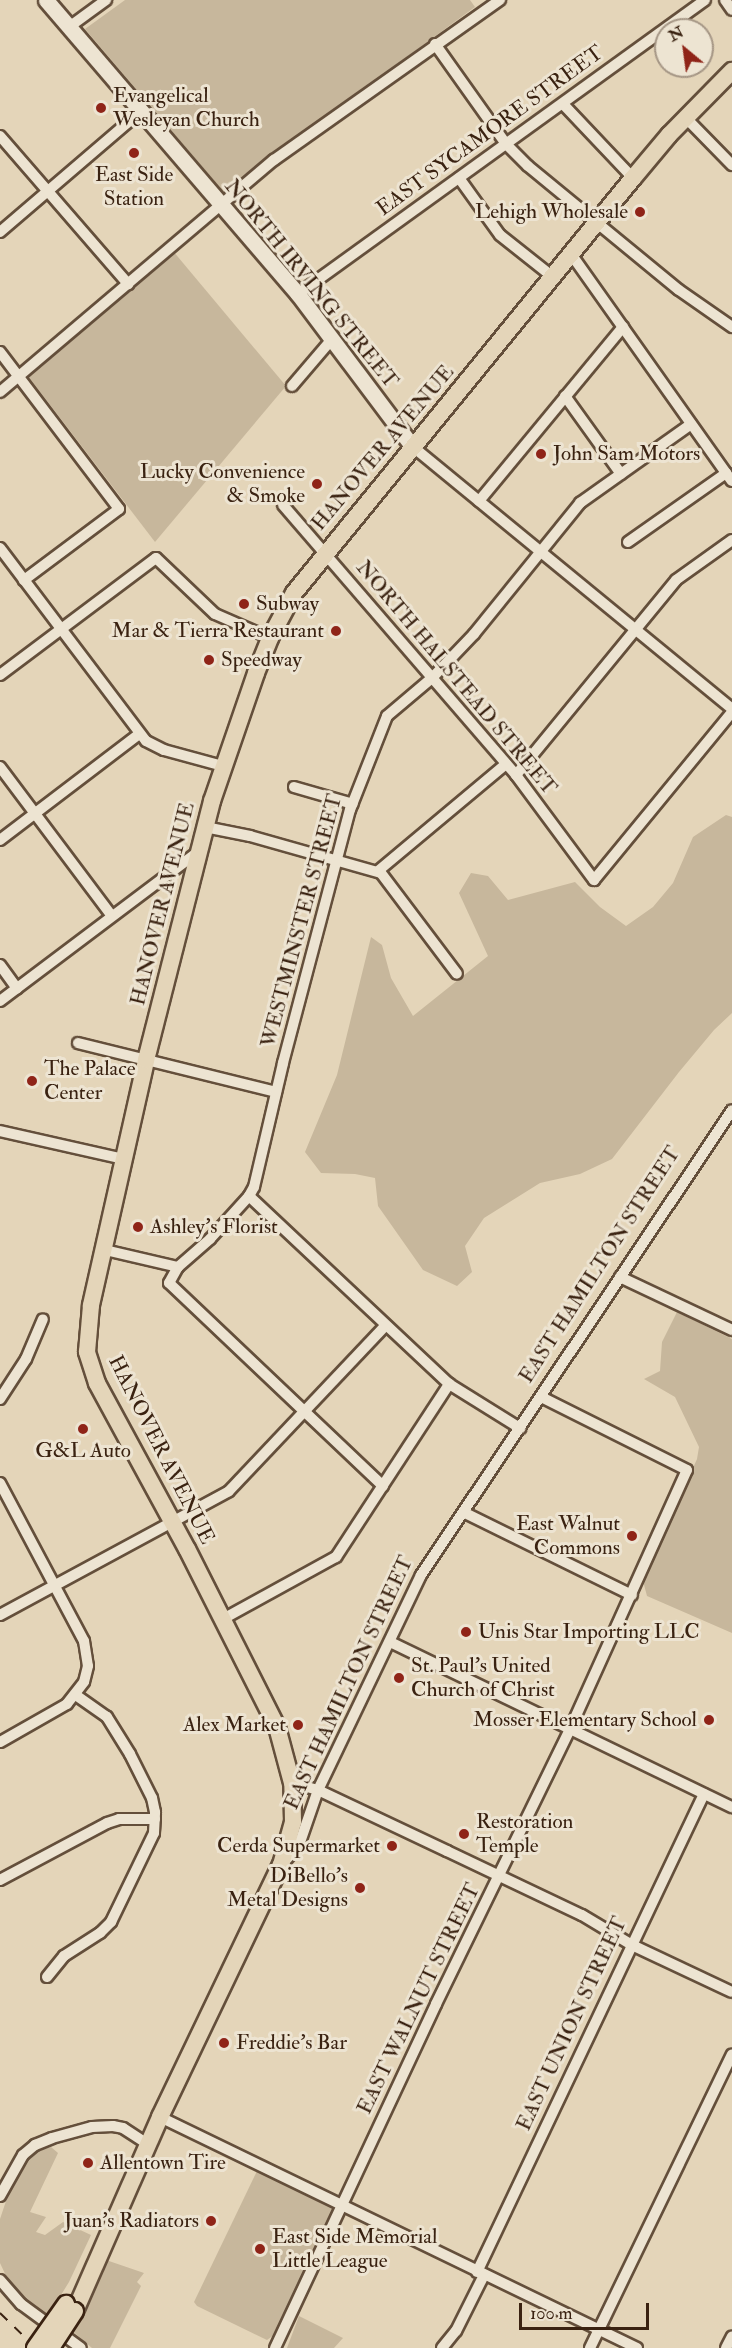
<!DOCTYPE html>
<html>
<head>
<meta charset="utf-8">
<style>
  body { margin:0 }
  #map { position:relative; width:732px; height:2348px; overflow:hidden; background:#e4d5b9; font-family:"IM FELL Double Pica",serif }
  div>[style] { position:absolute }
  .green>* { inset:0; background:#c7b79c }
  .roads { filter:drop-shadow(2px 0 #644f3b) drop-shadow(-2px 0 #644f3b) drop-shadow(0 2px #644f3b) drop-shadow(0 -2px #644f3b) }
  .street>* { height:10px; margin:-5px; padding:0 5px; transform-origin:5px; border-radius:5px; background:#ede4d2 }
  .secondary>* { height:15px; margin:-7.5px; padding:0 7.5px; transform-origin:7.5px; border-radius:7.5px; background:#ede4d2 }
  .primary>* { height:16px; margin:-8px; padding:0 8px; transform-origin:8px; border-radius:8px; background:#e4d5b9 }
  .rail>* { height:2px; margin-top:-1px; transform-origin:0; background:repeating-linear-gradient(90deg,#3a2211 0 10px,transparent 0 20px) }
  .bridges { filter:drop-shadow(2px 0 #3a2211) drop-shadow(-2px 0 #3a2211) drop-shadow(0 2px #3a2211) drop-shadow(0 -2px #3a2211) }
  .primary-bridge>* { height:16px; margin:-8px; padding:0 8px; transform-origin:8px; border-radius:8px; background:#e4d5b9 }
  .dots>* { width:16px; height:16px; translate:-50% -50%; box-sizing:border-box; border:3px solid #ede4d2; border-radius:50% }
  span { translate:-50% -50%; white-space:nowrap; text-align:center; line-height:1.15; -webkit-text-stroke:6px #ede4d2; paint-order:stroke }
  .poi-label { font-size:21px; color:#3a2211 }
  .left { translate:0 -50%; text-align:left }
  .right { translate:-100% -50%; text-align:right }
  .street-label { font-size:21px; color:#3a2211 }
  .north { position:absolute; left:654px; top:18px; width:60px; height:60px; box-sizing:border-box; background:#ede4d2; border:2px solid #a59685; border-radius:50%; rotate:331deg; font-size:16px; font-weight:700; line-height:24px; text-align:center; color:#3a2211 }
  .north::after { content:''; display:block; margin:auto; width:21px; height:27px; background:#8f2418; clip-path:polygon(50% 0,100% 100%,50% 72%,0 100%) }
  .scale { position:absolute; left:519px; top:2303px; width:130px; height:27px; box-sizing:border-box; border:3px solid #3a2211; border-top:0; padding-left:8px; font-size:18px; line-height:21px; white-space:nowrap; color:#3a2211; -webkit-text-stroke:4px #ede4d2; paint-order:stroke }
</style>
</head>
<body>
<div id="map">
  <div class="green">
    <i style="clip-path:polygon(125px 0,470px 0,475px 7px,223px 191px,85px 29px)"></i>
    <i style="clip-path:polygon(173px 251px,286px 386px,155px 542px,28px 376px)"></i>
    <i style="clip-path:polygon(726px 815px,732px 817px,732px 1013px,714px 1030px,679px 1072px,612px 1159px,580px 1174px,540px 1183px,484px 1218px,465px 1246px,472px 1272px,457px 1286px,423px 1270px,378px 1206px,375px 1178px,355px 1174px,321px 1173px,305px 1152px,337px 1075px,371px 937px,382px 945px,391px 978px,413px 1016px,488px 956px,459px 893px,471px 873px,488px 876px,508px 900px,575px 882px,600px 907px,626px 926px,653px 907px,673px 883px,693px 837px)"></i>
    <i style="clip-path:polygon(677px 1312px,732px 1339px,732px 1633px,647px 1596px,643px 1581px,697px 1459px,699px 1447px,675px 1397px,644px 1379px,660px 1371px,662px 1342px)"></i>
    <i style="clip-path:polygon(51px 2147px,58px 2153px,30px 2212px,46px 2217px,36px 2232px,45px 2235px,63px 2222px,91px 2235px,69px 2282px,48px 2316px,29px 2304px,8px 2280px,0 2263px,0 2219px,8px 2195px,24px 2162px,35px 2152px)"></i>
    <i style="clip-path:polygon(257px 2171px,331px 2204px,333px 2209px,274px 2335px,267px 2340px,197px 2306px,194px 2302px)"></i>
    <i style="clip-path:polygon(106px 2260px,144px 2273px,137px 2282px,141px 2286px,110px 2348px,92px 2348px,70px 2329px,94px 2289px)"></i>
    <i style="clip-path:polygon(299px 2316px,343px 2338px,334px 2348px,287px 2348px)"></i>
  </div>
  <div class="roads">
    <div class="street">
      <i style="left:725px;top:0;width:12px;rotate:55deg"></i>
      <i style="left:69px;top:27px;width:46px;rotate:-36.1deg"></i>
      <i style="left:435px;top:44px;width:123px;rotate:54.6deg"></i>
      <i style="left:506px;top:144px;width:31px;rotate:45deg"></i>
      <i style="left:528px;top:166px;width:195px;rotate:39.4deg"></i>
      <i style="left:679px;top:290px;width:65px;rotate:34.9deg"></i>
      <i style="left:563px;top:104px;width:102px;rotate:46.6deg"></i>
      <i style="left:686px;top:118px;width:66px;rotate:45.6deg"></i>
      <i style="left:0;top:136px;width:196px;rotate:49.1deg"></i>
      <i style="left:459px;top:178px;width:70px;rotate:54.3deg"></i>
      <i style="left:500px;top:235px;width:68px;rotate:38.4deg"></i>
      <i style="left:0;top:232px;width:186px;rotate:-40.6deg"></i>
      <i style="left:571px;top:254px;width:278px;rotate:54.7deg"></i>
      <i style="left:298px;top:294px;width:502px;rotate:-35.84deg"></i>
      <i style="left:0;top:352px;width:197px;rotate:52.8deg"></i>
      <i style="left:119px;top:509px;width:119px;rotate:143.2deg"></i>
      <i style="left:292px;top:386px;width:63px;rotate:-49.5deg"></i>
      <i style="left:0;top:392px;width:359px;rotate:-40.3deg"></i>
      <i style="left:274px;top:160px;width:277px;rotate:-35.3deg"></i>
      <i style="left:565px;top:396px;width:96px;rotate:54.3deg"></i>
      <i style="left:412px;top:446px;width:414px;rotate:39.4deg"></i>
      <i style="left:479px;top:501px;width:226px;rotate:-50.4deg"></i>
      <i style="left:283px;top:505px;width:357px;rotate:49.2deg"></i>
      <i style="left:516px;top:775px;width:131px;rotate:53.4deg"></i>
      <i style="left:594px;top:880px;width:217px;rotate:-50.6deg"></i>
      <i style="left:628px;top:542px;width:120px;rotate:-35.1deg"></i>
      <i style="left:0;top:548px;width:242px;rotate:52.9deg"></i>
      <i style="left:146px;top:741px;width:20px;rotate:27deg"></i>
      <i style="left:164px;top:750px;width:61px;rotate:15.2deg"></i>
      <i style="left:0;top:675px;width:195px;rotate:-36.9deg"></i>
      <i style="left:156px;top:558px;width:81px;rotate:43.5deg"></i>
      <i style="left:215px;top:614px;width:60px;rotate:23.6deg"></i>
      <i style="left:0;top:767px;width:186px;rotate:53.1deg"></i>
      <i style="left:516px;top:775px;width:252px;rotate:-50.6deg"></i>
      <i style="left:676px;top:580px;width:69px;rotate:-35.5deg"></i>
      <i style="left:294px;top:787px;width:61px;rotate:16.1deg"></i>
      <i style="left:205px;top:827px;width:46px;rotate:11.3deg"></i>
      <i style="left:250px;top:836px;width:136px;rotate:15.8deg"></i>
      <i style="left:381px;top:873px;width:126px;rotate:53deg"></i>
      <i style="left:0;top:840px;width:175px;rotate:-37.3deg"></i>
      <i style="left:378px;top:871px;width:167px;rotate:-39.9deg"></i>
      <i style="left:0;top:965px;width:29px;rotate:54deg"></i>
      <i style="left:0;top:1001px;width:249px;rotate:-37deg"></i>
      <i style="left:78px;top:1043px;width:204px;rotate:13.9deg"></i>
      <i style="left:0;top:1131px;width:127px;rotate:12.7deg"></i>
      <i style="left:249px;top:1196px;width:274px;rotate:43.2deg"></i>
      <i style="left:449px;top:1384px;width:84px;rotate:31.8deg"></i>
      <i style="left:105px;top:1250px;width:75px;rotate:13.1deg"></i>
      <i style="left:620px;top:1277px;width:124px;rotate:25.3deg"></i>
      <i style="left:0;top:1399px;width:48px;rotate:-57deg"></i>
      <i style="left:26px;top:1359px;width:43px;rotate:-67deg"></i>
      <i style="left:0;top:1483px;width:179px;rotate:62deg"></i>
      <i style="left:84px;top:1641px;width:25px;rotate:81deg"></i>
      <i style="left:88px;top:1666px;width:16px;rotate:104deg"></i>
      <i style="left:84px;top:1682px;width:28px;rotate:128deg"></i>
      <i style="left:67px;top:1704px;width:77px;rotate:150.4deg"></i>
      <i style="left:383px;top:1486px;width:295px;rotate:-136.5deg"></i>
      <i style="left:169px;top:1283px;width:18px;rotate:-61deg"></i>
      <i style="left:178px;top:1267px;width:43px;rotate:-41.2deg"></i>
      <i style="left:210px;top:1239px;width:58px;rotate:-47.8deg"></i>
      <i style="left:249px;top:1196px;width:10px;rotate:-61deg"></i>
      <i style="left:254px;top:1187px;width:127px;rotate:-76.8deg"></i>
      <i style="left:283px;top:1063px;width:262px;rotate:-75.2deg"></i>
      <i style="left:350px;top:810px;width:101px;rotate:-68.5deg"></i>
      <i style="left:387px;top:716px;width:59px;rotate:-40.2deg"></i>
      <i style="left:432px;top:678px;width:61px;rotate:-46.3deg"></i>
      <i style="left:474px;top:634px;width:169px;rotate:-51deg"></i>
      <i style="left:580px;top:503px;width:136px;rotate:-35.4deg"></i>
      <i style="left:465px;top:1513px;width:186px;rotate:26.2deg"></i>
      <i style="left:0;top:1615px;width:260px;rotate:-28.4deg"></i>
      <i style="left:229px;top:1491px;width:228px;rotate:-46.6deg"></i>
      <i style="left:223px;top:1619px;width:129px;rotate:-28.8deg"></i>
      <i style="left:336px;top:1557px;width:207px;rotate:-56.8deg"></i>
      <i style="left:390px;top:1642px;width:380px;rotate:25.8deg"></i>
      <i style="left:292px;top:1783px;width:27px;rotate:15deg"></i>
      <i style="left:318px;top:1790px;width:143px;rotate:25.3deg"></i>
      <i style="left:447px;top:1851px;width:149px;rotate:25.4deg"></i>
      <i style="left:582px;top:1915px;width:58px;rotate:31deg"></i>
      <i style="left:632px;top:1945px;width:110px;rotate:25.2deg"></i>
      <i style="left:285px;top:1861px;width:21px;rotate:-49deg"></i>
      <i style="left:299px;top:1845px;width:58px;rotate:-70.9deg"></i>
      <i style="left:318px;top:1790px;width:238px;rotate:-64.4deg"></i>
      <i style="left:421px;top:1575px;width:559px;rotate:-56.22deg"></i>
      <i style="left:0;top:1880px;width:121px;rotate:-28deg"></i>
      <i style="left:107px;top:1823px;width:13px;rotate:-18deg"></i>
      <i style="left:119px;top:1819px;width:36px"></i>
      <i style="left:47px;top:1977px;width:27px;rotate:-51deg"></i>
      <i style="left:64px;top:1956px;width:43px;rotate:-32.6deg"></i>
      <i style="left:100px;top:1933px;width:16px;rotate:-45deg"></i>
      <i style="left:111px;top:1922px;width:99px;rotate:-64.2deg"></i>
      <i style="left:154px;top:1833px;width:21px;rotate:-87deg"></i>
      <i style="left:155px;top:1812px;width:14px;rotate:-102deg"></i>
      <i style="left:152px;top:1798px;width:49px;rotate:-116.6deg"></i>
      <i style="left:130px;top:1754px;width:44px;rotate:-121.9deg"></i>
      <i style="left:107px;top:1717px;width:38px;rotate:-145deg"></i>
      <i style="left:160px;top:2117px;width:530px;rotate:25.84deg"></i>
      <i style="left:0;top:2196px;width:47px;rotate:-60.7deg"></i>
      <i style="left:23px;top:2155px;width:16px;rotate:-40deg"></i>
      <i style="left:35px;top:2145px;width:18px;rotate:-22deg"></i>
      <i style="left:52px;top:2138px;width:41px;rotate:-15.4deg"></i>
      <i style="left:92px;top:2127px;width:21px;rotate:-3deg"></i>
      <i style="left:113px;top:2126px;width:10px;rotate:11deg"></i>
      <i style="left:123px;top:2128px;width:30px;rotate:33deg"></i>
      <i style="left:477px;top:2272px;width:529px;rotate:-64.6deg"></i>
      <i style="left:0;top:2280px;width:32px;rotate:49deg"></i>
      <i style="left:21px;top:2304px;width:74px;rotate:36.3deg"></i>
      <i style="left:275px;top:2348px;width:380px;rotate:-64.9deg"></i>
      <i style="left:436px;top:2004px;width:306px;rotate:-64deg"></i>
      <i style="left:570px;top:1729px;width:284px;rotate:-65.7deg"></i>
      <i style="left:687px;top:1470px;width:163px;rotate:-153.4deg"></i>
      <i style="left:442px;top:2348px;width:22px;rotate:-51deg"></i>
      <i style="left:456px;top:2331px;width:63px;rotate:-63.4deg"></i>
      <i style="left:590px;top:2348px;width:326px;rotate:-64.2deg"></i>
      <i style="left:726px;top:2348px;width:13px;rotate:-63deg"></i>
    </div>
    <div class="secondary">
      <i style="left:46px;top:0;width:387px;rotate:49.4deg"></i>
      <i style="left:298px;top:294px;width:190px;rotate:53.1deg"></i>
    </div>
    <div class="primary">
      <i style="left:75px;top:2311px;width:212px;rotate:-66.3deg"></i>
      <i style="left:160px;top:2117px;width:280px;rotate:-64.4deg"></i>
      <i style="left:281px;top:1865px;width:45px;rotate:-74.4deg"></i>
      <i style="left:293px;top:1822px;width:39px;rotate:-91deg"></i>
      <i style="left:292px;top:1783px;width:58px;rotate:-105deg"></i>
      <i style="left:277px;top:1727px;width:199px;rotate:-116.8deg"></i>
      <i style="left:187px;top:1549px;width:189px;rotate:-118.5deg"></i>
      <i style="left:97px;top:1383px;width:33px;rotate:-108deg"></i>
      <i style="left:87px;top:1352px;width:47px;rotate:-85.1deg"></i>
      <i style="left:91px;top:1305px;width:251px;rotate:-77.3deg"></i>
      <i style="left:146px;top:1060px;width:267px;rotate:-75.7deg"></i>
      <i style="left:212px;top:801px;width:135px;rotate:-71deg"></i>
      <i style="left:256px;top:673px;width:38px;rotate:-68deg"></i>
      <i style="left:270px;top:638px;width:51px;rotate:-61.9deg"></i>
      <i style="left:294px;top:593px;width:536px;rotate:-50.76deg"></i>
      <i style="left:633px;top:178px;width:56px;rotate:-50.1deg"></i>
      <i style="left:669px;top:135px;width:90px;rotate:-45.5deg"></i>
    </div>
  </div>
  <div class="rail">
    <i style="left:0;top:2313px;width:50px;rotate:44.2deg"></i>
  </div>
  <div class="bridges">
    <div class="primary-bridge">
      <i style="left:35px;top:2348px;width:54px;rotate:-54.8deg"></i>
      <i style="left:51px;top:2348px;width:44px;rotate:-57deg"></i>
    </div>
  </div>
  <div class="dots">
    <i style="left:101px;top:108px;background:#8f2418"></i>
    <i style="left:134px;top:153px;background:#8f2418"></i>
    <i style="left:640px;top:212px;background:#8f2418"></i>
    <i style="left:541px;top:454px;background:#8f2418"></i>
    <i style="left:317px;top:484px;background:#8f2418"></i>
    <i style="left:244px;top:604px;background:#8f2418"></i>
    <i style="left:336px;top:631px;background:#8f2418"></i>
    <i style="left:209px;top:660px;background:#8f2418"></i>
    <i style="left:32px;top:1081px;background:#8f2418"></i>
    <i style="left:138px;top:1227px;background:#8f2418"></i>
    <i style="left:83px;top:1429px;background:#8f2418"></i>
    <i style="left:632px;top:1536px;background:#8f2418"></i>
    <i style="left:466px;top:1632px;background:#8f2418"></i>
    <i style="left:399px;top:1678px;background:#8f2418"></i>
    <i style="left:709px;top:1720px;background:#8f2418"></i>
    <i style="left:298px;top:1725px;background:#8f2418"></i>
    <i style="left:464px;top:1834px;background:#8f2418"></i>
    <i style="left:392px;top:1846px;background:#8f2418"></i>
    <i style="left:360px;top:1888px;background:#8f2418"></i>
    <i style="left:224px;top:2043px;background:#8f2418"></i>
    <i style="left:88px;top:2163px;background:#8f2418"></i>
    <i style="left:211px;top:2221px;background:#8f2418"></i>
    <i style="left:260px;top:2249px;background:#8f2418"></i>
  </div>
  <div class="poi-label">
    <span class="left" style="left:113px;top:108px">Evangelical<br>Wesleyan Church</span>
    <span style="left:134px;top:187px">East Side<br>Station</span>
    <span class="right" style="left:628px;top:212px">Lehigh Wholesale</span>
    <span class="left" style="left:553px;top:454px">John Sam Motors</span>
    <span class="right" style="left:305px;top:484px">Lucky Convenience<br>&amp; Smoke</span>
    <span class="left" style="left:256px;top:604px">Subway</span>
    <span class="right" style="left:324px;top:631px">Mar &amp; Tierra Restaurant</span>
    <span class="left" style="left:221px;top:660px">Speedway</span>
    <span class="left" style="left:44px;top:1081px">The Palace<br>Center</span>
    <span class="left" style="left:150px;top:1227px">Ashley's Florist</span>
    <span style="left:83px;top:1451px">G&amp;L Auto</span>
    <span class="right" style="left:620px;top:1536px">East Walnut<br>Commons</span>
    <span class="left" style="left:478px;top:1632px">Unis Star Importing LLC</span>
    <span class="left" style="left:411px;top:1678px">St. Paul's United<br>Church of Christ</span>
    <span class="right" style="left:697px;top:1720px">Mosser Elementary School</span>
    <span class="right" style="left:286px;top:1725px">Alex Market</span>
    <span class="left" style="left:476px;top:1834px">Restoration<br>Temple</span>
    <span class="right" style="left:380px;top:1846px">Cerda Supermarket</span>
    <span class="right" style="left:348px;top:1888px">DiBello's<br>Metal Designs</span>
    <span class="left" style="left:236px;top:2043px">Freddie's Bar</span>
    <span class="left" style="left:100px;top:2163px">Allentown Tire</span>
    <span class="right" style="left:199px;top:2221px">Juan's Radiators</span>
    <span class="left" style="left:272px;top:2249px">East Side Memorial<br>Little League</span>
  </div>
  <div class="street-label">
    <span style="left:490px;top:131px;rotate:-36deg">EAST SYCAMORE STREET</span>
    <span style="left:311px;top:284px;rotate:51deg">NORTH IRVING STREET</span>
    <span style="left:383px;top:448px;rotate:-50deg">HANOVER AVENUE</span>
    <span style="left:456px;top:678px;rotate:50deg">NORTH HALSTEAD STREET</span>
    <span style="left:163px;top:904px;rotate:-76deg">HANOVER AVENUE</span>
    <span style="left:302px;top:921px;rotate:-75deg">WESTMINSTER STREET</span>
    <span style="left:600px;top:1265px;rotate:-57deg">EAST HAMILTON STREET</span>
    <span style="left:161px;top:1450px;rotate:63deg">HANOVER AVENUE</span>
    <span style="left:349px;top:1683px;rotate:-65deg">EAST HAMILTON STREET</span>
    <span style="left:419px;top:1999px;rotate:-64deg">EAST WALNUT STREET</span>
    <span style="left:572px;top:2024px;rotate:-65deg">EAST UNION STREET</span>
  </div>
  <div class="north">N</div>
  <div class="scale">100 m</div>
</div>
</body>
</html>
